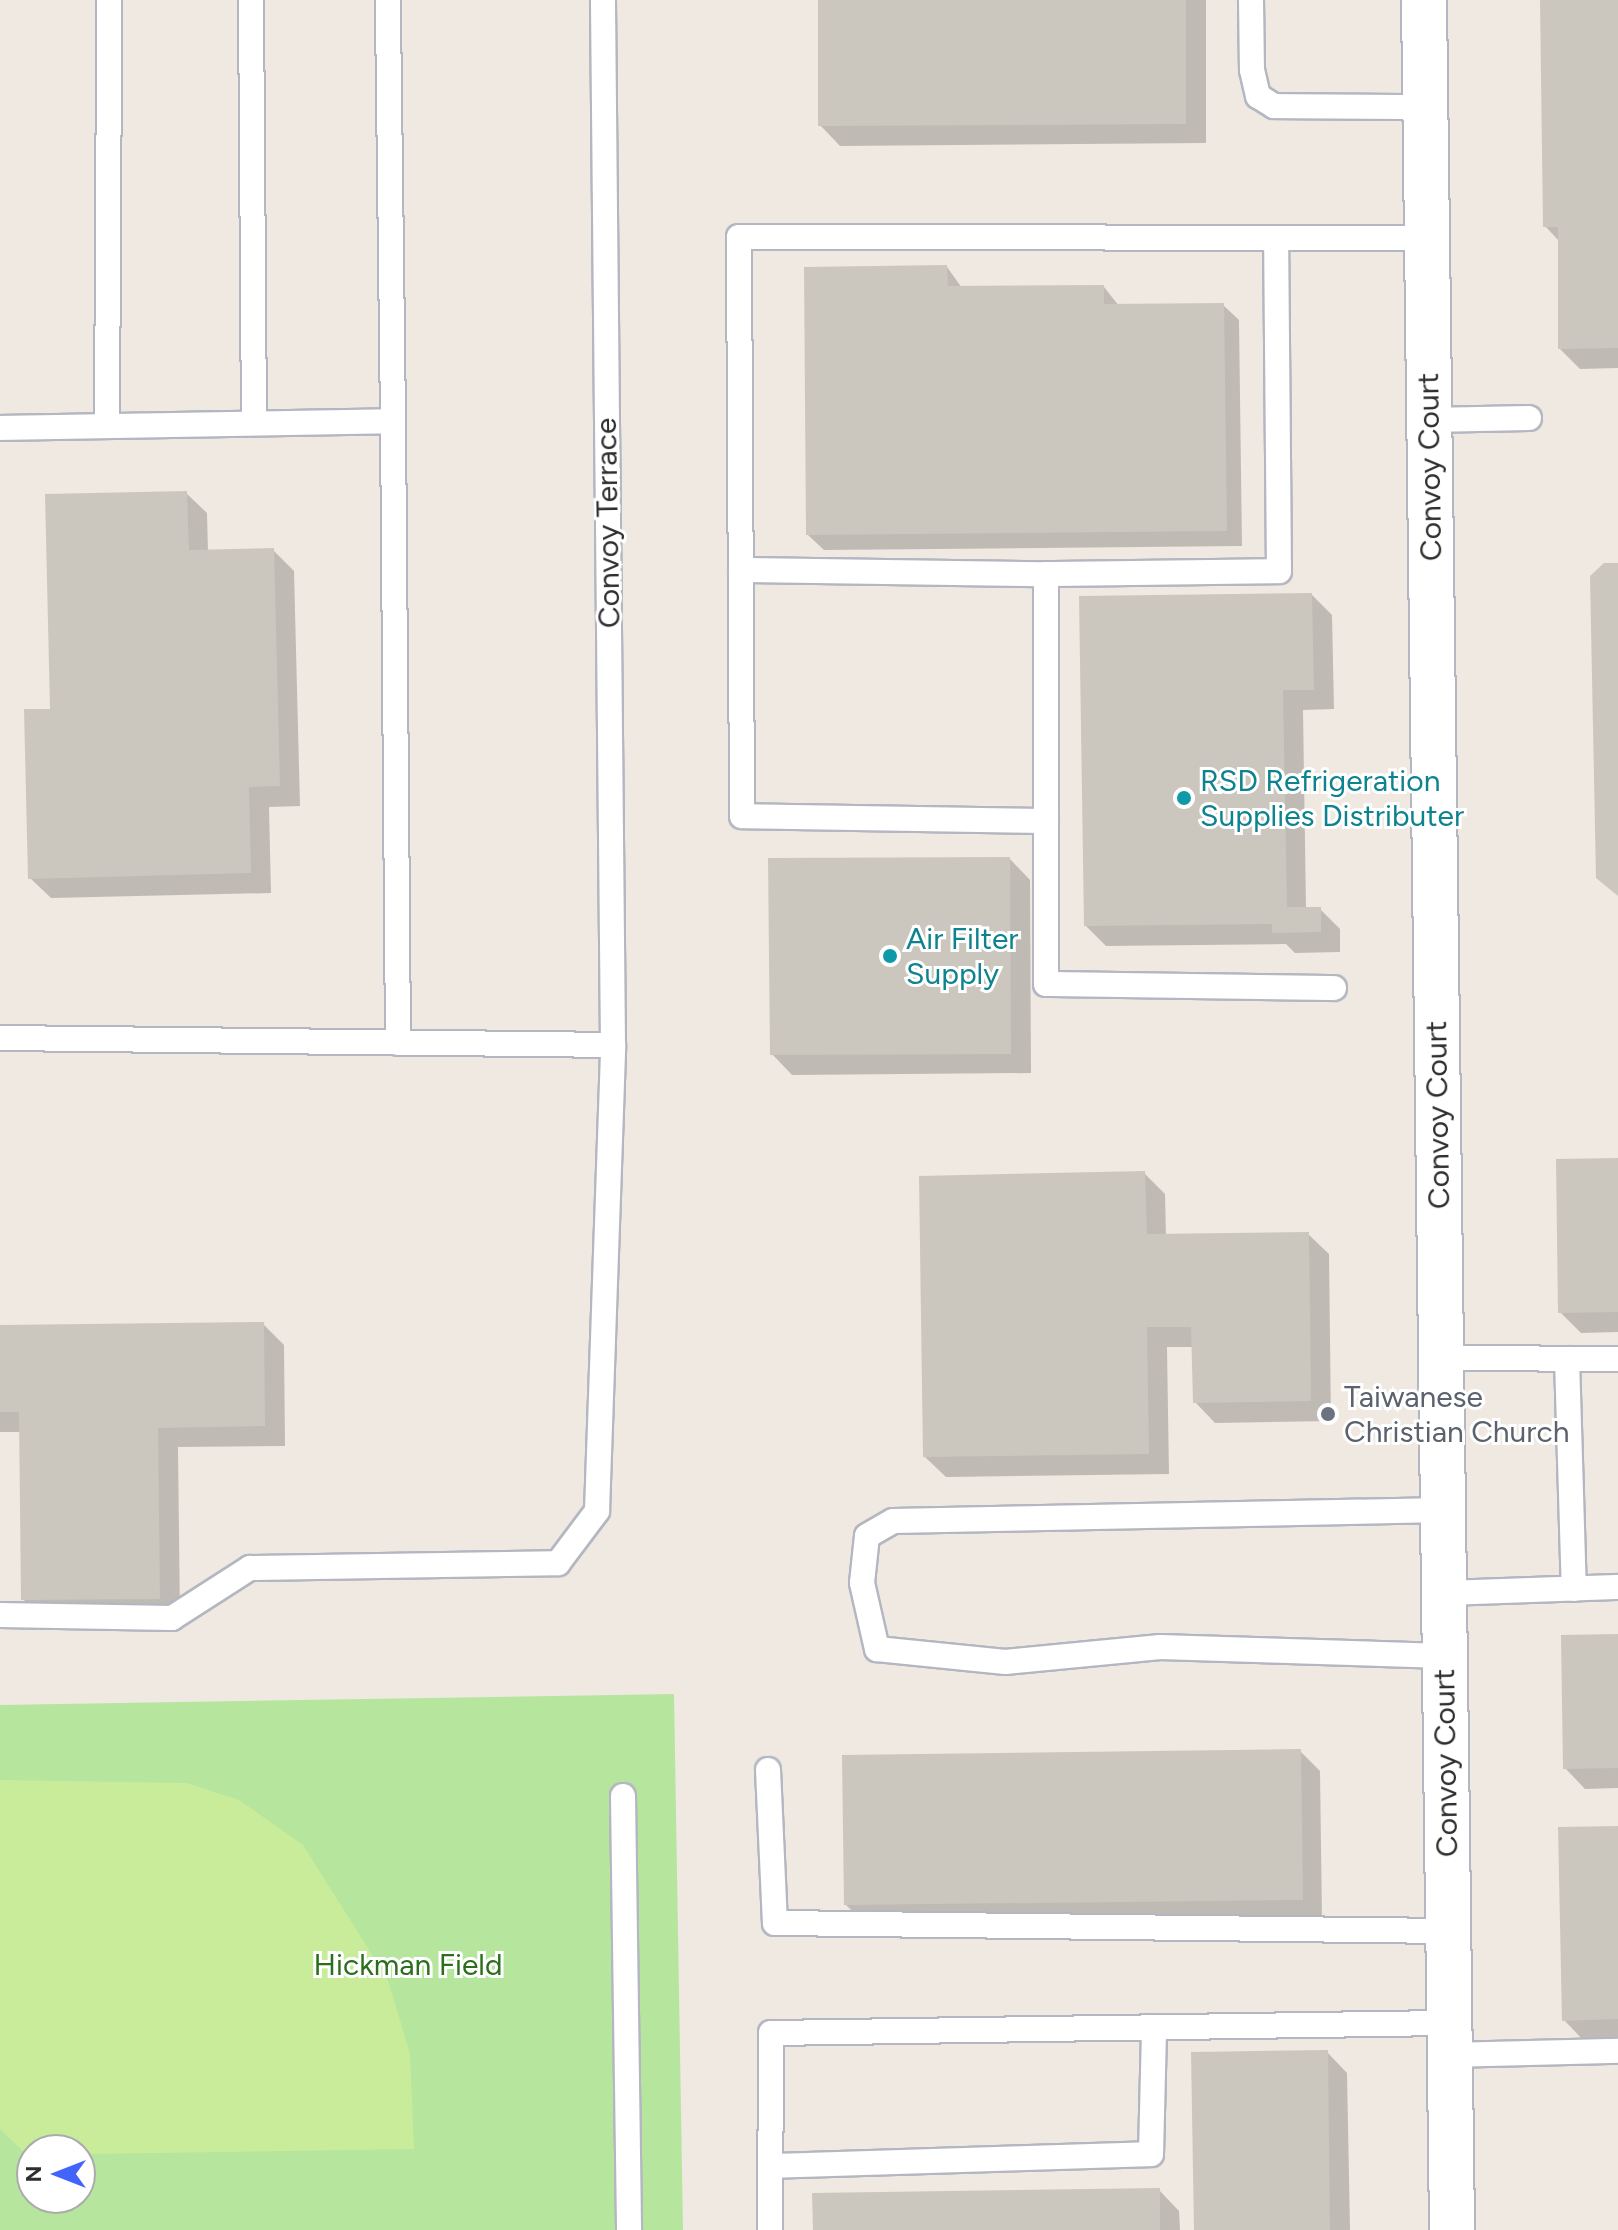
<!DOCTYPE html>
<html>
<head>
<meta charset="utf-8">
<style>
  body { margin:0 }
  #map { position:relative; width:1618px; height:2230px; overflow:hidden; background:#efe9e1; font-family:Figtree,sans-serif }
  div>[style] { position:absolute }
  .green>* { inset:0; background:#b6e59e }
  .pitch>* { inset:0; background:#c9ec9a }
  .shadow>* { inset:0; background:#0003 }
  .building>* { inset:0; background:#cbc7bf }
  .roads { filter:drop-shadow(2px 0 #b4b7c1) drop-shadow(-2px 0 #b4b7c1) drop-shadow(0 2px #b4b7c1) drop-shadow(0 -2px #b4b7c1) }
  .lane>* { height:24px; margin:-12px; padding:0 12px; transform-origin:12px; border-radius:12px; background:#fff }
  .secondary>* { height:44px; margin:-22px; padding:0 22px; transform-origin:22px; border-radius:22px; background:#fff }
  .dots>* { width:22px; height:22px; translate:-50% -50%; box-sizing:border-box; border:4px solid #fff; border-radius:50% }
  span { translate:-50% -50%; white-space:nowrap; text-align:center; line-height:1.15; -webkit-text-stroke:6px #fff; paint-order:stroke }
  .street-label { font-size:30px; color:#2e2e2e }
  .culture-label { font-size:30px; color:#0d838f }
  .left { translate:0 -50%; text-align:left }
  .worship-label { font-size:30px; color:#5b616d }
  .park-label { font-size:30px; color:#2c6e1b }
  .north { position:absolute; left:16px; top:2134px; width:80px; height:80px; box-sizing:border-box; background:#fff; border:2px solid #ababab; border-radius:50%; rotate:270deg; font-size:22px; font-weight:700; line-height:32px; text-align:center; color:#2e2e2e }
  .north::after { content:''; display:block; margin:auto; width:28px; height:36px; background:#4264fb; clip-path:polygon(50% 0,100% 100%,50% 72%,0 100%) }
</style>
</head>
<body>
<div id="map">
  <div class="green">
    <i style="clip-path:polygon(evenodd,674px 1694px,683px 2230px,0 2230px,0 1705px,674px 1694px,32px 2150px,80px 2150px,80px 2198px,32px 2198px,32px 2150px)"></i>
  </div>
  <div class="pitch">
    <i style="clip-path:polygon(0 1780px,187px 1783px,239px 1800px,303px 1845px,388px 1980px,410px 2054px,414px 2149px,27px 2155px,0 2129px)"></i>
  </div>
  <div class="shadow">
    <i style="clip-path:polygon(820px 0,1206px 0,1206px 143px,840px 146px,820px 125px)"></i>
    <i style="clip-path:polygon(1542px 0,1618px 0,1618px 368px,1580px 369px,1560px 349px,1560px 242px,1545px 226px)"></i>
    <i style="clip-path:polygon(947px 267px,962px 288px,1104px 287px,1119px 306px,1223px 305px,1239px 320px,1242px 546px,824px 550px,808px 535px)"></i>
    <i style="clip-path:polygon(186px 493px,207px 513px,208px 552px,273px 550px,294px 571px,300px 806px,269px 807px,271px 893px,51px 898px,30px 878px,52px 711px)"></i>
    <i style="clip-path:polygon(1312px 595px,1332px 615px,1334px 709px,1303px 710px,1306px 909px,1320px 909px,1340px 929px,1340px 952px,1295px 953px,1286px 944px,1106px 946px,1086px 926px)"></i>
    <i style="clip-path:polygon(1010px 859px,1030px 880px,1031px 1073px,792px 1075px,772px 1054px)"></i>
    <i style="clip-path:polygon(1618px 1160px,1618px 1332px,1581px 1333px,1560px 1312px)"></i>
    <i style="clip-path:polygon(1144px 1173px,1165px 1194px,1166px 1236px,1308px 1234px,1329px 1254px,1331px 1421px,1215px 1423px,1195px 1402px,1194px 1347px,1167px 1347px,1169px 1474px,946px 1477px,925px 1457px)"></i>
    <i style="clip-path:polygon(263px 1324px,284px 1345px,285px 1446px,178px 1447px,180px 1618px,43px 1620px,23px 1599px,21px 1432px,0 1432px,0 1327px)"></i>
    <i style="clip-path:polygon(1618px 1636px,1618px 1788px,1585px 1789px,1565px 1768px)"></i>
    <i style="clip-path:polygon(1300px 1751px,1320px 1771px,1322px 1919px,867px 1925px,846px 1905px)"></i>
    <i style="clip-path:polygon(1618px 1828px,1618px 2040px,1584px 2041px,1564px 2020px)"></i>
    <i style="clip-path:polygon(1327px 2052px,1347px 2073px,1350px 2230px,1196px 2230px)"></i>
    <i style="clip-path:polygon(1159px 2190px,1179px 2211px,1180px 2230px,815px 2230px)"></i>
  </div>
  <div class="building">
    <i style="clip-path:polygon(818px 0,1186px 0,1186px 124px,818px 126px)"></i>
    <i style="clip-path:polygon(1540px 0,1618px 0,1618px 348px,1558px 349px,1558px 227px,1543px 227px)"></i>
    <i style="clip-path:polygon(947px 265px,948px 286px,1104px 285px,1104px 304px,1224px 303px,1227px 531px,806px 535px,804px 267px)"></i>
    <i style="clip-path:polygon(187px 491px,189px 550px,274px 548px,280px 786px,249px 787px,251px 873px,28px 879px,24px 709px,50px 709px,45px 494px)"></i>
    <i style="clip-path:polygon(1604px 563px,1618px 563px,1618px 896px,1596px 878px,1590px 576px)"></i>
    <i style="clip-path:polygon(1312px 593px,1314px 690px,1283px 690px,1287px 907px,1321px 907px,1321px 932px,1272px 933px,1272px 924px,1084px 926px,1079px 596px)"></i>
    <i style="clip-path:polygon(1010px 857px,1011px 1054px,770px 1055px,768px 858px)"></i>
    <i style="clip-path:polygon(1618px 1158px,1618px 1312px,1558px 1313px,1556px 1159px)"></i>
    <i style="clip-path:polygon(1145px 1171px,1147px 1234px,1309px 1232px,1311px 1401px,1193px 1403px,1191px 1327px,1147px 1327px,1149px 1454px,923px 1457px,919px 1176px)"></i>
    <i style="clip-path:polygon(264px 1322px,265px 1426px,158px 1428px,160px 1599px,21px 1600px,19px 1412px,0 1412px,0 1325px)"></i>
    <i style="clip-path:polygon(1618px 1634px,1618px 1768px,1563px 1769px,1561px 1635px)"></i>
    <i style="clip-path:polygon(1301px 1749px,1303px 1900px,844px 1905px,842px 1755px)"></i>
    <i style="clip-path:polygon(1618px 1826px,1618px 2019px,1562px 2021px,1558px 1827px)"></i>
    <i style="clip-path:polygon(1328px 2050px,1330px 2230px,1194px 2230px,1191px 2052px)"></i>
    <i style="clip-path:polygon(1160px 2188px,1160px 2230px,813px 2230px,812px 2193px)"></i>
  </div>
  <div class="roads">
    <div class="lane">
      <i style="left:251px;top:0;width:423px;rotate:89.6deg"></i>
      <i style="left:1251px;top:0;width:70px;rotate:89.2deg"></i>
      <i style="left:1252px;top:70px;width:27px;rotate:77deg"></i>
      <i style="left:1258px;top:96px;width:19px;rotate:32deg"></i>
      <i style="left:1274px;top:106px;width:151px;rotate:0.4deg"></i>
      <i style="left:1429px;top:420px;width:100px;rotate:-1.1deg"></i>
      <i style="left:393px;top:421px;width:622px;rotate:89.54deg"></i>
      <i style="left:107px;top:426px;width:426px;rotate:-89.7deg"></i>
      <i style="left:0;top:428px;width:393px;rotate:-1deg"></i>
      <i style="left:393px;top:421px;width:421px;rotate:-90.7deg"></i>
      <i style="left:741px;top:570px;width:305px;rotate:0.8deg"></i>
      <i style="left:1046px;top:574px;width:247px;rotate:90deg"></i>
      <i style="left:1046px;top:574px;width:233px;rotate:-0.7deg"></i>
      <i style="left:1279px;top:571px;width:333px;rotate:-90.5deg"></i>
      <i style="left:1334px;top:988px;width:288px;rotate:-179.2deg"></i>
      <i style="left:1046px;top:984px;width:163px;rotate:-90deg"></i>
      <i style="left:1046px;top:821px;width:304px;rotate:-179.1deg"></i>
      <i style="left:742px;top:816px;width:579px;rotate:-90.3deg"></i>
      <i style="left:739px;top:237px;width:687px;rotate:0.08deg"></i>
      <i style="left:0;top:1038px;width:613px;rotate:0.65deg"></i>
      <i style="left:1441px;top:1358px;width:177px;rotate:0.3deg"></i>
      <i style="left:1567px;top:1359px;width:230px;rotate:88.3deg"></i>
      <i style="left:1443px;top:1510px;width:550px;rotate:178.85deg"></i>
      <i style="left:893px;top:1521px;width:30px;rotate:150deg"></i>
      <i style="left:867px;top:1536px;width:47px;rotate:96.1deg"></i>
      <i style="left:862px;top:1583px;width:68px;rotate:77.2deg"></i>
      <i style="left:877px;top:1649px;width:129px;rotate:5.8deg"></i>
      <i style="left:1005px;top:1662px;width:156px;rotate:-5.5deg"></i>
      <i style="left:1160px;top:1647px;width:284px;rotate:1.8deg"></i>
      <i style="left:1444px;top:1593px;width:174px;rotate:-2deg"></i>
      <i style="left:0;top:1615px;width:172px;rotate:1deg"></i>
      <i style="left:172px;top:1618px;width:93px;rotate:-32.7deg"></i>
      <i style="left:250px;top:1568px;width:308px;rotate:-0.9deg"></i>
      <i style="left:558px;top:1563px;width:65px;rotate:-53.1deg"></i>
      <i style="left:597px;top:1511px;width:466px;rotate:-88deg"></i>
      <i style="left:613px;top:1045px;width:1045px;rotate:-90.55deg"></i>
      <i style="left:768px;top:1770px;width:153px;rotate:87.4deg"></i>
      <i style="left:775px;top:1923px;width:673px;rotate:0.68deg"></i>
      <i style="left:623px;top:1796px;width:434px;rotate:89.2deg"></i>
      <i style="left:1450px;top:2055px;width:168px;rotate:-1.4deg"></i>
      <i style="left:771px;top:2166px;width:380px;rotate:-1.8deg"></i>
      <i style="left:1151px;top:2154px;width:127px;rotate:-88.6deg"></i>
      <i style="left:770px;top:2230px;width:197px;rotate:-89.7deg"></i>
      <i style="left:771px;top:2033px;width:678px;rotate:-0.85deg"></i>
    </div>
    <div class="secondary">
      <i style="left:1424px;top:0;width:2230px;rotate:89.28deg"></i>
    </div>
  </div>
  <div class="dots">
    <i style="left:1184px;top:798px;background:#0f9aa8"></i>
    <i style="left:890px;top:956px;background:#0f9aa8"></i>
    <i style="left:1328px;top:1414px;background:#6b7280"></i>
  </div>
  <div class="street-label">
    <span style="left:1430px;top:467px;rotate:-91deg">Convoy Court</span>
    <span style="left:608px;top:523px;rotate:-91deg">Convoy Terrace</span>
    <span style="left:1438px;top:1115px;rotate:-91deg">Convoy Court</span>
    <span style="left:1446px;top:1763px;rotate:-91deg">Convoy Court</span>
  </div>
  <div class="culture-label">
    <span class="left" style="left:1200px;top:798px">RSD Refrigeration<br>Supplies Distributer</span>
    <span class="left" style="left:906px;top:956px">Air Filter<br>Supply</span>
  </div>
  <div class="worship-label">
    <span class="left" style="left:1344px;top:1414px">Taiwanese<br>Christian Church</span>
  </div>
  <div class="park-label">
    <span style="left:408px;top:1965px">Hickman Field</span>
  </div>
  <div class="north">N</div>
</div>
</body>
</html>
